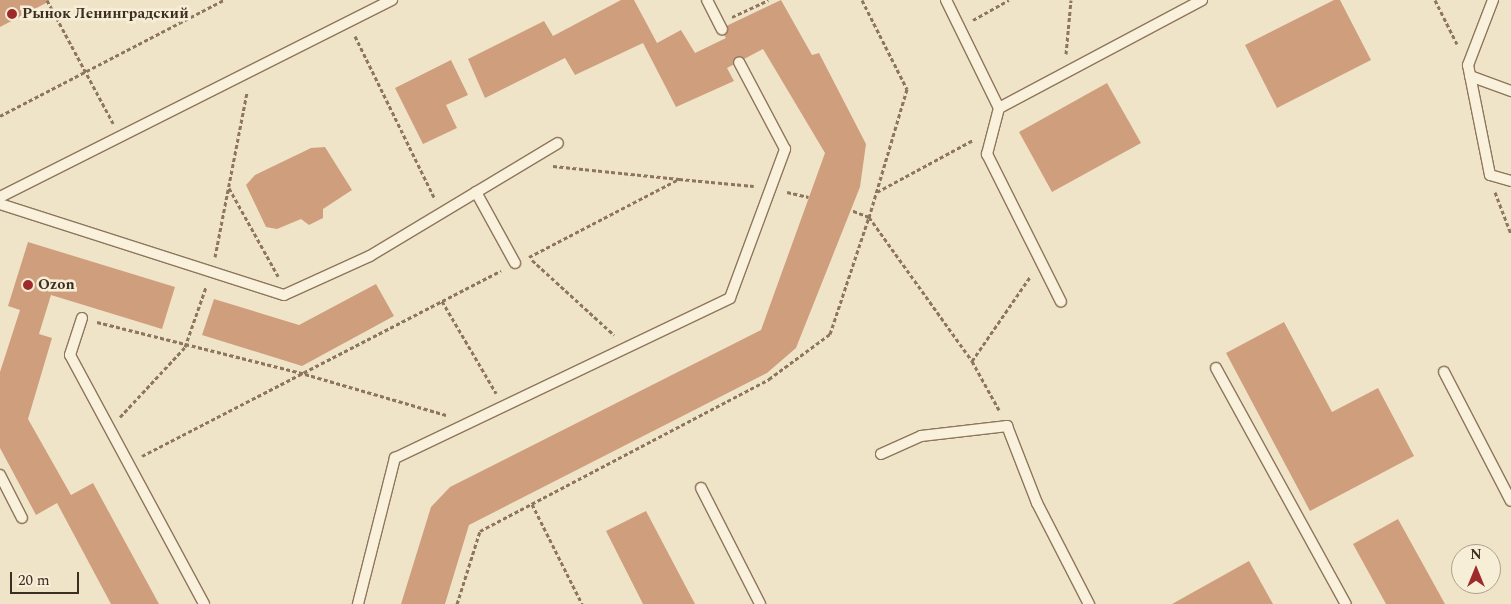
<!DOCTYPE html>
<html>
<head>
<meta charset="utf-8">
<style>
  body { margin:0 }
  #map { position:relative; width:1511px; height:604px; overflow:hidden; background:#f0e4c8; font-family:Spectral,serif }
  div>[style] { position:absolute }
  .building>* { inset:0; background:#cf9f7d }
  .path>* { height:3px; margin-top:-1.5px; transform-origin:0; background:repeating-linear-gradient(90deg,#8d765c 0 4px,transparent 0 6.5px) }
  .roads { filter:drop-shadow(1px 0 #8d765c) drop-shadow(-1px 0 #8d765c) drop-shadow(0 1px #8d765c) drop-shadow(0 -1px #8d765c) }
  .lane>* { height:10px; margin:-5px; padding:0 5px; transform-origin:5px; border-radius:5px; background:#faf1dc }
  .dots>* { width:14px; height:14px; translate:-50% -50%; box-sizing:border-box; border:2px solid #f7eed8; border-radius:50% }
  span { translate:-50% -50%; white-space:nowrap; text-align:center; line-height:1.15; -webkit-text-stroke:5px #f7eed8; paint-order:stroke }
  .poi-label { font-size:15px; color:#3d2e20; font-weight:700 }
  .left { translate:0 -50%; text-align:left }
  .north { position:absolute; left:1451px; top:544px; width:50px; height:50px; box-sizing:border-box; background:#f7eed8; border:1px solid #ada18e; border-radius:50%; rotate:0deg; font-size:14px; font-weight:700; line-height:20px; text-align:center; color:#3d2e20 }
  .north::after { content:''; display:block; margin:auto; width:18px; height:22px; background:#9e2a2b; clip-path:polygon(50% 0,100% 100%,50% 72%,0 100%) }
  .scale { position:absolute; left:10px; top:572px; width:69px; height:22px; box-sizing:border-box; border:2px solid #3d2e20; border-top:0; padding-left:6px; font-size:15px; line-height:18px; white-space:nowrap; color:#3d2e20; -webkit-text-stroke:4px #f7eed8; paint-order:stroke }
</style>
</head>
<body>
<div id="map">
  <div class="building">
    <i style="clip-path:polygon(0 0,47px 0,48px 2px,0 27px)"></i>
    <i style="clip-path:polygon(621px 0,634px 0,657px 43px,681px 30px,695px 53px,726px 38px,720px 29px,781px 0,812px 55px,819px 53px,866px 144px,860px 187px,796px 348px,767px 373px,469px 525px,445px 604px,401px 604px,431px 507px,450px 487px,761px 330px,825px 153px,763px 49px,727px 68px,734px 81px,676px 107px,643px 43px,575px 75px,565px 58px,485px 98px,468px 59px,544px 21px,553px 36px)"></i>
    <i style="clip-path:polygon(1334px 0,1340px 0,1371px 60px,1277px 108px,1245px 45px)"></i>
    <i style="clip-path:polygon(451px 60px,468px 95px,446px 105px,457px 128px,423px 144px,395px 88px)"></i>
    <i style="clip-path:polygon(1107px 83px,1141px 143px,1052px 192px,1019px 132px)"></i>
    <i style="clip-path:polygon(325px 147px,352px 190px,323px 209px,323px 218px,309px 225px,301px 219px,277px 229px,266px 227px,246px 185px,255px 175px,311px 148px)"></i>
    <i style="clip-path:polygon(28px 242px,175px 287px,162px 329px,51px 295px,39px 334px,52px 338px,28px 419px,71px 495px,93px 483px,159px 604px,111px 604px,57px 503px,36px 515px,0 448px,0 372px,20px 310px,8px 306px)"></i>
    <i style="clip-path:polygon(376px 284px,394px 316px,302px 366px,202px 335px,214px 299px,299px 325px)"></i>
    <i style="clip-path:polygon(1284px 322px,1332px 412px,1378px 388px,1414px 456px,1310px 511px,1226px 353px)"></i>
    <i style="clip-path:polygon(646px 511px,695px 604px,643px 604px,606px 531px)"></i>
    <i style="clip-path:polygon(1398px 519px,1445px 604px,1386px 604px,1353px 544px)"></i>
    <i style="clip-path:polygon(1249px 561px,1273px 604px,1172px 604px)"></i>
  </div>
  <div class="path">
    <i style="left:47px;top:0;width:140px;rotate:61.8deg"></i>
    <i style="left:862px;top:0;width:100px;rotate:63.2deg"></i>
    <i style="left:907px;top:89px;width:134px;rotate:106.5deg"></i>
    <i style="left:869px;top:217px;width:177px;rotate:54.4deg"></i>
    <i style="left:972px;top:361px;width:56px;rotate:61.1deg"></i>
    <i style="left:1435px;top:0;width:49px;rotate:63.4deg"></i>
    <i style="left:732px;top:17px;width:40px;rotate:-25deg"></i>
    <i style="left:973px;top:20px;width:41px;rotate:-29.1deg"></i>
    <i style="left:355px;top:36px;width:182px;rotate:63.9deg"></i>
    <i style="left:1066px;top:54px;width:54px;rotate:-84.7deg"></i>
    <i style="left:0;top:116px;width:252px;rotate:-27.4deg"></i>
    <i style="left:553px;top:166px;width:127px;rotate:5.9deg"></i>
    <i style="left:229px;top:188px;width:101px;rotate:60.9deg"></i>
    <i style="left:787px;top:192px;width:22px;rotate:13deg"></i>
    <i style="left:877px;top:192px;width:109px;rotate:-28.4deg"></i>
    <i style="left:1495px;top:192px;width:45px;rotate:69.1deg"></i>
    <i style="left:215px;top:257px;width:168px;rotate:-79deg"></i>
    <i style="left:529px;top:257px;width:169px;rotate:-27.5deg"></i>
    <i style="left:679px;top:179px;width:75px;rotate:5.3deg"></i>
    <i style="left:532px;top:260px;width:111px;rotate:42.4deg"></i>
    <i style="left:442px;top:301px;width:107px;rotate:59.6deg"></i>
    <i style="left:97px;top:322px;width:214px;rotate:14deg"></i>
    <i style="left:305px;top:374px;width:147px;rotate:16.2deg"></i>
    <i style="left:972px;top:361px;width:102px;rotate:-55.4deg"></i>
    <i style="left:120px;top:417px;width:96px;rotate:-47.1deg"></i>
    <i style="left:185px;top:347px;width:64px;rotate:-70.7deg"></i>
    <i style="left:142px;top:456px;width:404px;rotate:-27.3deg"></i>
    <i style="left:532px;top:504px;width:112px;rotate:63.4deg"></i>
    <i style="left:457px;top:604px;width:77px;rotate:-72.5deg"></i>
    <i style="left:480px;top:531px;width:327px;rotate:-27.7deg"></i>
    <i style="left:769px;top:379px;width:76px;rotate:-36.4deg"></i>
    <i style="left:830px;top:334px;width:123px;rotate:-71.6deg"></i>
    <i style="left:869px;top:217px;width:19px;rotate:-159deg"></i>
  </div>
  <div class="roads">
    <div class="lane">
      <i style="left:707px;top:0;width:33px;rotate:63deg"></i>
      <i style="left:946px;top:0;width:120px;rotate:63.9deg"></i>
      <i style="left:999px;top:108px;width:48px;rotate:104.6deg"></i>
      <i style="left:987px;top:154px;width:165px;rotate:63.4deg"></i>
      <i style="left:1493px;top:0;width:70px;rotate:111deg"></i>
      <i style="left:1468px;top:65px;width:112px;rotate:78.7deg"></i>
      <i style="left:1490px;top:175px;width:22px;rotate:16deg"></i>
      <i style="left:1470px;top:76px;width:44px;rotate:20.1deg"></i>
      <i style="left:999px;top:108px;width:230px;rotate:-28deg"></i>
      <i style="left:476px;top:192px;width:81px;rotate:61.2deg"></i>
      <i style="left:0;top:197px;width:439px;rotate:-26.7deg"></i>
      <i style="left:0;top:204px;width:298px;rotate:17.8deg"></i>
      <i style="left:284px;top:295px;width:94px;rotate:-24.4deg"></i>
      <i style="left:370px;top:256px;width:219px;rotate:-31deg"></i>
      <i style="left:82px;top:318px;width:39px;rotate:108deg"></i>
      <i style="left:70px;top:355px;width:283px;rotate:61.7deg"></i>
      <i style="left:1216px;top:368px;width:269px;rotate:61.2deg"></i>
      <i style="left:1444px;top:372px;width:145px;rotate:62.6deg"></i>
      <i style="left:881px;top:454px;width:44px;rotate:-24.2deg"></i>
      <i style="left:921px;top:436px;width:87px;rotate:-6.6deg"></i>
      <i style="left:1007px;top:426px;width:83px;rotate:68.7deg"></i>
      <i style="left:1037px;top:503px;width:114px;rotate:62.8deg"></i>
      <i style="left:0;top:475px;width:48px;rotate:62.9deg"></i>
      <i style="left:701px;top:488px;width:130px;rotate:63deg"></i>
      <i style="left:358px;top:604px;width:151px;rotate:-75.8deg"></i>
      <i style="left:395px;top:458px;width:371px;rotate:-25.5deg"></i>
      <i style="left:730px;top:298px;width:159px;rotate:-69.7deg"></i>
      <i style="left:785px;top:149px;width:98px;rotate:-117.9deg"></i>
    </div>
  </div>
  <div class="dots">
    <i style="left:12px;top:14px;background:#9e2a2b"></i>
    <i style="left:28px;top:285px;background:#9e2a2b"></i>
  </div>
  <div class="poi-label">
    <span class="left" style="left:22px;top:14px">Рынок Ленинградский</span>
    <span class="left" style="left:38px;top:285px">Ozon</span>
  </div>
  <div class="north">N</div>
  <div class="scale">20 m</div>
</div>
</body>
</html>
